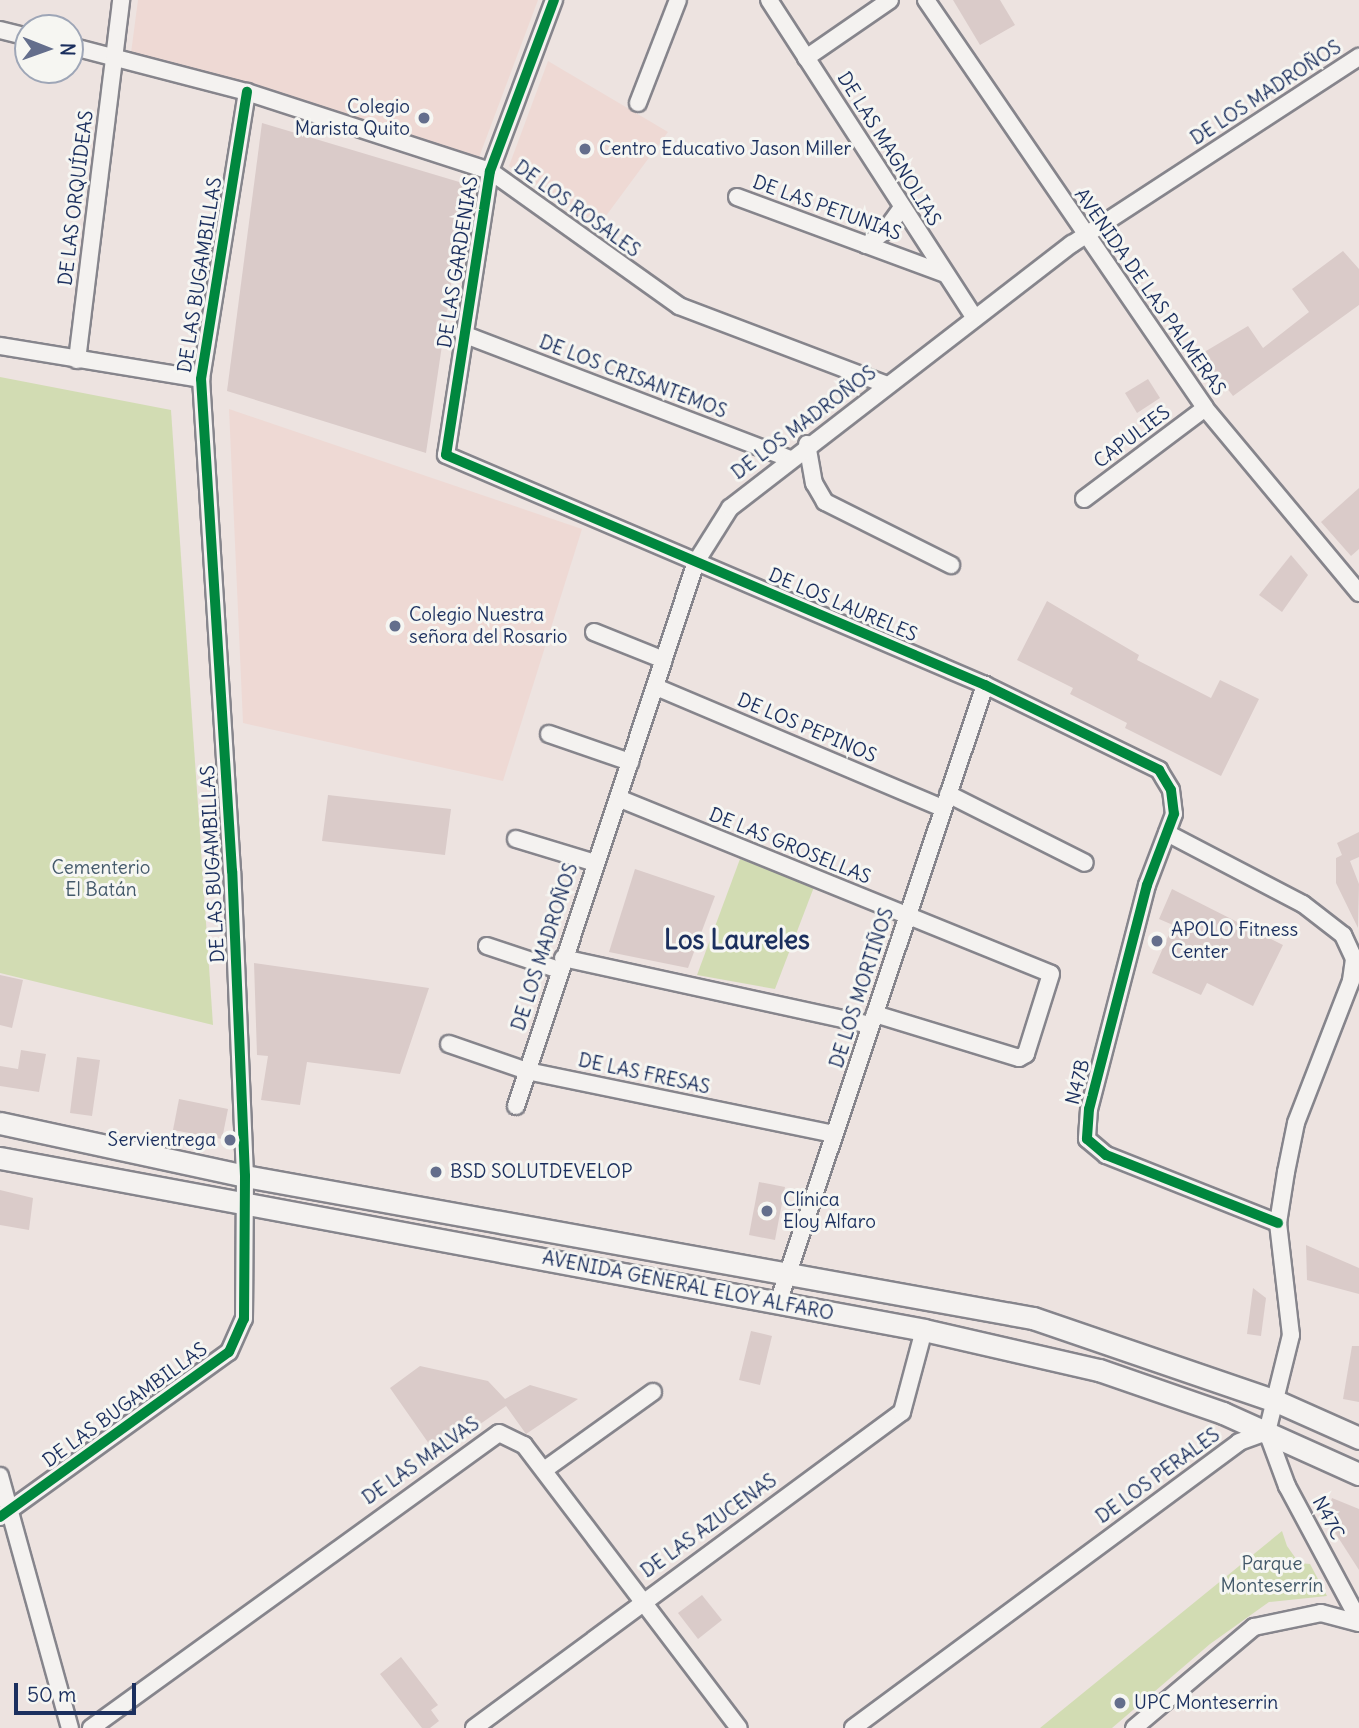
<!DOCTYPE html>
<html>
<head>
<meta charset="utf-8">
<style>
  body { margin:0 }
  #map { position:relative; width:1359px; height:1728px; overflow:hidden; background:#ede3e0; font-family:Delius,sans-serif }
  div>[style] { position:absolute }
  .built>* { inset:0; background:#eed9d4 }
  .green>* { inset:0; background:#d2dcb3 }
  .building>* { inset:0; background:#dacbc9 }
  .roads { filter:drop-shadow(2px 0 #86858c) drop-shadow(-2px 0 #86858c) drop-shadow(0 2px #86858c) drop-shadow(0 -2px #86858c) }
  .minor>* { height:16px; margin:-8px; padding:0 8px; transform-origin:8px; border-radius:8px; background:#f4f2f0 }
  .major>* { height:21px; margin:-10.5px; padding:0 10.5px; transform-origin:10.5px; border-radius:10.5px; background:#f4f2f0 }
  .cycleway>* { height:10px; margin:-5px; padding:0 5px; transform-origin:5px; border-radius:5px; background:#00873e }
  .dots>* { width:19px; height:19px; translate:-50% -50%; box-sizing:border-box; border:4px solid #f6f6f2; border-radius:50% }
  span { translate:-50% -50%; white-space:nowrap; text-align:center; line-height:1.15; -webkit-text-stroke:6px #f6f6f2; paint-order:stroke }
  .street-label { font-size:19px; color:#1b2f5e }
  .poi-label { font-size:19px; color:#1b2f5e }
  .right { translate:-100% -50%; text-align:right }
  .left { translate:0 -50%; text-align:left }
  .park-label { font-size:19px; color:#43596a }
  .district-label { font-size:26px; color:#1b2f5e; font-weight:700 }
  .north { position:absolute; left:14px; top:14px; width:70px; height:70px; box-sizing:border-box; background:#f6f6f2; border:2px solid #9ea6b7; border-radius:50%; rotate:91deg; font-size:19px; font-weight:700; line-height:28px; text-align:center; color:#1b2f5e }
  .north::after { content:''; display:block; margin:auto; width:24px; height:32px; background:#646e8c; clip-path:polygon(50% 0,100% 100%,50% 72%,0 100%) }
  .scale { position:absolute; left:14px; top:1683px; width:122px; height:32px; box-sizing:border-box; border:4px solid #1b2f5e; border-top:0; padding-left:9px; font-size:21px; line-height:24px; white-space:nowrap; color:#1b2f5e; -webkit-text-stroke:5px #f6f6f2; paint-order:stroke }
</style>
</head>
<body>
<div id="map">
  <div class="built">
    <i style="clip-path:polygon(138px 0,538px 0,478px 160px,229px 77px,131px 53px)"></i>
    <i style="clip-path:polygon(548px 61px,668px 132px,597px 228px,509px 166px)"></i>
    <i style="clip-path:polygon(229px 409px,582px 529px,503px 781px,243px 723px)"></i>
  </div>
  <div class="green">
    <i style="clip-path:polygon(0 377px,171px 410px,213px 1025px,0 973px)"></i>
    <i style="clip-path:polygon(740px 859px,814px 887px,775px 989px,697px 975px)"></i>
    <i style="clip-path:polygon(1282px 1531px,1287px 1546px,1299px 1563px,1310px 1564px,1327px 1596px,1269px 1602px,1210px 1644px,1112px 1728px,1040px 1728px)"></i>
  </div>
  <div class="building">
    <i style="clip-path:polygon(953px 0,1000px 0,1015px 25px,980px 45px)"></i>
    <i style="clip-path:polygon(262px 123px,466px 184px,426px 453px,227px 391px)"></i>
    <i style="clip-path:polygon(1343px 251px,1359px 269px,1359px 305px,1233px 396px,1201px 354px,1248px 326px,1263px 348px,1309px 312px,1292px 289px)"></i>
    <i style="clip-path:polygon(1148px 379px,1160px 398px,1137px 413px,1125px 393px)"></i>
    <i style="clip-path:polygon(1359px 488px,1359px 549px,1351px 556px,1321px 522px)"></i>
    <i style="clip-path:polygon(1291px 555px,1308px 575px,1282px 612px,1259px 595px)"></i>
    <i style="clip-path:polygon(1047px 601px,1139px 655px,1137px 660px,1211px 698px,1220px 680px,1259px 699px,1221px 776px,1125px 728px,1127px 723px,1070px 694px,1073px 688px,1017px 660px)"></i>
    <i style="clip-path:polygon(328px 795px,451px 809px,445px 855px,322px 841px)"></i>
    <i style="clip-path:polygon(1359px 832px,1359px 857px,1350px 861px,1359px 884px,1358px 928px,1336px 883px,1336px 858px,1342px 855px,1337px 843px)"></i>
    <i style="clip-path:polygon(635px 869px,715px 896px,688px 968px,609px 952px)"></i>
    <i style="clip-path:polygon(1172px 889px,1283px 945px,1253px 1006px,1207px 983px,1201px 995px,1152px 973px,1173px 925px,1159px 919px)"></i>
    <i style="clip-path:polygon(254px 963px,429px 988px,400px 1074px,307px 1062px,300px 1105px,261px 1100px,268px 1056px,257px 1055px)"></i>
    <i style="clip-path:polygon(0 975px,23px 980px,12px 1028px,0 1025px)"></i>
    <i style="clip-path:polygon(21px 1050px,46px 1054px,39px 1092px,0 1086px,0 1066px,18px 1069px)"></i>
    <i style="clip-path:polygon(77px 1057px,100px 1060px,92px 1116px,70px 1113px)"></i>
    <i style="clip-path:polygon(179px 1099px,228px 1109px,222px 1139px,173px 1130px)"></i>
    <i style="clip-path:polygon(759px 1182px,785px 1187px,775px 1240px,749px 1235px)"></i>
    <i style="clip-path:polygon(0 1190px,33px 1198px,29px 1230px,0 1225px)"></i>
    <i style="clip-path:polygon(1306px 1245px,1359px 1268px,1359px 1294px,1307px 1280px)"></i>
    <i style="clip-path:polygon(1253px 1288px,1266px 1298px,1261px 1336px,1247px 1334px)"></i>
    <i style="clip-path:polygon(751px 1331px,772px 1336px,760px 1385px,739px 1380px)"></i>
    <i style="clip-path:polygon(1352px 1346px,1359px 1346px,1359px 1402px,1343px 1399px)"></i>
    <i style="clip-path:polygon(420px 1366px,488px 1381px,505px 1399px,530px 1385px,578px 1399px,526px 1434px,506px 1406px,473px 1429px,469px 1424px,434px 1451px,390px 1388px)"></i>
    <i style="clip-path:polygon(1332px 1498px,1359px 1509px,1359px 1570px,1325px 1517px)"></i>
    <i style="clip-path:polygon(702px 1595px,722px 1620px,698px 1639px,678px 1613px)"></i>
    <i style="clip-path:polygon(401px 1657px,438px 1705px,431px 1710px,439px 1721px,430px 1728px,422px 1728px,380px 1674px)"></i>
  </div>
  <div class="roads">
    <div class="minor">
      <i style="left:554px;top:0;width:183px;rotate:110.5deg"></i>
      <i style="left:490px;top:171px;width:287px;rotate:98.8deg"></i>
      <i style="left:446px;top:455px;width:586px;rotate:23.11deg"></i>
      <i style="left:985px;top:685px;width:194px;rotate:26deg"></i>
      <i style="left:1159px;top:770px;width:23px;rotate:59deg"></i>
      <i style="left:1171px;top:790px;width:24px;rotate:83deg"></i>
      <i style="left:1174px;top:814px;width:76px;rotate:110.8deg"></i>
      <i style="left:1147px;top:885px;width:231px;rotate:104.5deg"></i>
      <i style="left:1089px;top:1109px;width:30px;rotate:94deg"></i>
      <i style="left:1087px;top:1139px;width:25px;rotate:40deg"></i>
      <i style="left:1106px;top:1155px;width:185px;rotate:21.6deg"></i>
      <i style="left:769px;top:0;width:379px;rotate:57.1deg"></i>
      <i style="left:926px;top:0;width:494px;rotate:55.6deg"></i>
      <i style="left:1205px;top:408px;width:241px;rotate:50.2deg"></i>
      <i style="left:0;top:30px;width:29px;rotate:14deg"></i>
      <i style="left:70px;top:46px;width:183px;rotate:14.6deg"></i>
      <i style="left:247px;top:92px;width:256px;rotate:18deg"></i>
      <i style="left:490px;top:171px;width:232px;rotate:35.5deg"></i>
      <i style="left:679px;top:306px;width:222px;rotate:20.8deg"></i>
      <i style="left:806px;top:58px;width:102px;rotate:-34.6deg"></i>
      <i style="left:638px;top:103px;width:110px;rotate:-68.8deg"></i>
      <i style="left:737px;top:197px;width:220px;rotate:20.3deg"></i>
      <i style="left:866px;top:245px;width:24px;rotate:-36deg"></i>
      <i style="left:885px;top:231px;width:29px;rotate:-54deg"></i>
      <i style="left:463px;top:334px;width:348px;rotate:20.9deg"></i>
      <i style="left:0;top:346px;width:204px;rotate:9.3deg"></i>
      <i style="left:77px;top:360px;width:363px;rotate:-83deg"></i>
      <i style="left:807px;top:444px;width:40px;rotate:80deg"></i>
      <i style="left:814px;top:483px;width:22px;rotate:60deg"></i>
      <i style="left:825px;top:502px;width:141px;rotate:26.6deg"></i>
      <i style="left:1084px;top:499px;width:151px;rotate:-36.9deg"></i>
      <i style="left:594px;top:632px;width:75px;rotate:21.8deg"></i>
      <i style="left:656px;top:687px;width:311px;rotate:22.9deg"></i>
      <i style="left:549px;top:734px;width:86px;rotate:19.1deg"></i>
      <i style="left:948px;top:794px;width:153px;rotate:26.7deg"></i>
      <i style="left:618px;top:798px;width:467px;rotate:22.1deg"></i>
      <i style="left:1051px;top:974px;width:84px;rotate:107.4deg"></i>
      <i style="left:1026px;top:1054px;width:8px;rotate:150deg"></i>
      <i style="left:1019px;top:1058px;width:151px;rotate:-163deg"></i>
      <i style="left:1167px;top:833px;width:153px;rotate:27.6deg"></i>
      <i style="left:1303px;top:904px;width:51px;rotate:37.8deg"></i>
      <i style="left:1343px;top:935px;width:26px;rotate:65deg"></i>
      <i style="left:1354px;top:959px;width:22px;rotate:98deg"></i>
      <i style="left:1351px;top:981px;width:152px;rotate:111.2deg"></i>
      <i style="left:1296px;top:1123px;width:50px;rotate:101.5deg"></i>
      <i style="left:1286px;top:1172px;width:52px;rotate:98.9deg"></i>
      <i style="left:1278px;top:1223px;width:113px;rotate:83.4deg"></i>
      <i style="left:1291px;top:1335px;width:100px;rotate:103.9deg"></i>
      <i style="left:516px;top:839px;width:83px;rotate:16.9deg"></i>
      <i style="left:487px;top:946px;width:76px;rotate:18.4deg"></i>
      <i style="left:563px;top:958px;width:315px;rotate:12.3deg"></i>
      <i style="left:449px;top:1044px;width:83px;rotate:19.1deg"></i>
      <i style="left:527px;top:1071px;width:312px;rotate:11.6deg"></i>
      <i style="left:516px;top:1106px;width:573px;rotate:-71.69deg"></i>
      <i style="left:696px;top:562px;width:64px;rotate:-57.8deg"></i>
      <i style="left:730px;top:508px;width:432px;rotate:-37.7deg"></i>
      <i style="left:1072px;top:244px;width:343px;rotate:-33.1deg"></i>
      <i style="left:778px;top:1303px;width:652px;rotate:-71.48deg"></i>
      <i style="left:1267px;top:1432px;width:58px;rotate:69.7deg"></i>
      <i style="left:1287px;top:1486px;width:152px;rotate:61.8deg"></i>
      <i style="left:544px;top:1470px;width:134px;rotate:-35.6deg"></i>
      <i style="left:0;top:1476px;width:262px;rotate:74.5deg"></i>
      <i style="left:0;top:1517px;width:282px;rotate:-35.8deg"></i>
      <i style="left:229px;top:1352px;width:36px;rotate:-66deg"></i>
      <i style="left:244px;top:1319px;width:143px;rotate:-89.6deg"></i>
      <i style="left:245px;top:1176px;width:305px;rotate:-92.4deg"></i>
      <i style="left:232px;top:871px;width:493px;rotate:-93.6deg"></i>
      <i style="left:201px;top:379px;width:291px;rotate:-80.9deg"></i>
      <i style="left:91px;top:1728px;width:503px;rotate:-35.87deg"></i>
      <i style="left:499px;top:1433px;width:28px;rotate:26deg"></i>
      <i style="left:524px;top:1445px;width:355px;rotate:52.8deg"></i>
      <i style="left:474px;top:1728px;width:532px;rotate:-36.44deg"></i>
      <i style="left:902px;top:1412px;width:85px;rotate:-75deg"></i>
      <i style="left:853px;top:1728px;width:480px;rotate:-36.5deg"></i>
      <i style="left:1239px;top:1442px;width:30px;rotate:-20deg"></i>
      <i style="left:1134px;top:1728px;width:157px;rotate:-40.1deg"></i>
      <i style="left:1254px;top:1627px;width:68px;rotate:-11.8deg"></i>
      <i style="left:1321px;top:1613px;width:39px;rotate:15deg"></i>
    </div>
    <div class="major">
      <i style="left:0;top:1123px;width:251px;rotate:12.2deg"></i>
      <i style="left:245px;top:1176px;width:801px;rotate:10.22deg"></i>
      <i style="left:1033px;top:1318px;width:257px;rotate:18.9deg"></i>
      <i style="left:1276px;top:1401px;width:91px;rotate:24deg"></i>
      <i style="left:0;top:1158px;width:940px;rotate:10.54deg"></i>
      <i style="left:924px;top:1330px;width:180px;rotate:12.9deg"></i>
      <i style="left:1099px;top:1370px;width:131px;rotate:19.1deg"></i>
      <i style="left:1223px;top:1413px;width:149px;rotate:24.2deg"></i>
    </div>
  </div>
  <div class="cycleway">
    <i style="left:554px;top:0;width:183px;rotate:110.5deg"></i>
    <i style="left:490px;top:171px;width:287px;rotate:98.8deg"></i>
    <i style="left:446px;top:455px;width:586px;rotate:23.11deg"></i>
    <i style="left:985px;top:685px;width:194px;rotate:26deg"></i>
    <i style="left:1159px;top:770px;width:23px;rotate:59deg"></i>
    <i style="left:1171px;top:790px;width:24px;rotate:83deg"></i>
    <i style="left:1174px;top:814px;width:76px;rotate:110.8deg"></i>
    <i style="left:1147px;top:885px;width:231px;rotate:104.5deg"></i>
    <i style="left:1089px;top:1109px;width:30px;rotate:94deg"></i>
    <i style="left:1087px;top:1139px;width:25px;rotate:40deg"></i>
    <i style="left:1106px;top:1155px;width:185px;rotate:21.6deg"></i>
    <i style="left:0;top:1517px;width:282px;rotate:-35.8deg"></i>
    <i style="left:229px;top:1352px;width:36px;rotate:-66deg"></i>
    <i style="left:244px;top:1319px;width:143px;rotate:-89.6deg"></i>
    <i style="left:245px;top:1176px;width:305px;rotate:-92.4deg"></i>
    <i style="left:232px;top:871px;width:493px;rotate:-93.6deg"></i>
    <i style="left:201px;top:379px;width:291px;rotate:-80.9deg"></i>
  </div>
  <div class="dots">
    <i style="left:424px;top:118px;background:#646e8c"></i>
    <i style="left:585px;top:149px;background:#646e8c"></i>
    <i style="left:395px;top:626px;background:#646e8c"></i>
    <i style="left:1157px;top:941px;background:#646e8c"></i>
    <i style="left:230px;top:1140px;background:#646e8c"></i>
    <i style="left:436px;top:1172px;background:#646e8c"></i>
    <i style="left:767px;top:1211px;background:#646e8c"></i>
    <i style="left:1120px;top:1703px;background:#646e8c"></i>
  </div>
  <div class="street-label">
    <span style="left:1266px;top:93px;rotate:-33deg">DE LOS MADROÑOS</span>
    <span style="left:889px;top:149px;rotate:58deg">DE LAS MAGNOLIAS</span>
    <span style="left:76px;top:198px;rotate:-83deg">DE LAS ORQUÍDEAS</span>
    <span style="left:827px;top:208px;rotate:20deg">DE LAS PETUNIAS</span>
    <span style="left:577px;top:209px;rotate:36deg">DE LOS ROSALES</span>
    <span style="left:458px;top:262px;rotate:-81deg">DE LAS GARDENIAS</span>
    <span style="left:200px;top:275px;rotate:-81deg">DE LAS BUGAMBILLAS</span>
    <span style="left:1150px;top:292px;rotate:55deg">AVENIDA DE LAS PALMERAS</span>
    <span style="left:633px;top:377px;rotate:21deg">DE LOS CRISANTEMOS</span>
    <span style="left:804px;top:423px;rotate:-37deg">DE LOS MADROÑOS</span>
    <span style="left:1132px;top:437px;rotate:-37deg">CAPULIES</span>
    <span style="left:843px;top:605px;rotate:23deg">DE LOS LAURELES</span>
    <span style="left:807px;top:728px;rotate:23deg">DE LOS PEPINOS</span>
    <span style="left:790px;top:846px;rotate:22deg">DE LAS GROSELLAS</span>
    <span style="left:213px;top:864px;rotate:-93deg">DE LAS BUGAMBILLAS</span>
    <span style="left:545px;top:947px;rotate:-72deg">DE LOS MADROÑOS</span>
    <span style="left:862px;top:988px;rotate:-72deg">DE LOS MORTIÑOS</span>
    <span style="left:644px;top:1074px;rotate:12deg">DE LAS FRESAS</span>
    <span style="left:1078px;top:1082px;rotate:-76deg">N47B</span>
    <span style="left:688px;top:1286px;rotate:11deg">AVENIDA GENERAL ELOY ALFARO</span>
    <span style="left:125px;top:1405px;rotate:-36deg">DE LAS BUGAMBILLAS</span>
    <span style="left:421px;top:1461px;rotate:-35deg">DE LAS MALVAS</span>
    <span style="left:1158px;top:1476px;rotate:-36deg">DE LOS PERALES</span>
    <span style="left:1328px;top:1518px;rotate:62deg">N47C</span>
    <span style="left:709px;top:1526px;rotate:-36deg">DE LAS AZUCENAS</span>
  </div>
  <div class="poi-label">
    <span class="right" style="left:410px;top:118px">Colegio<br>Marista Quito</span>
    <span class="left" style="left:599px;top:149px">Centro Educativo Jason Miller</span>
    <span class="left" style="left:409px;top:626px">Colegio Nuestra<br>señora del Rosario</span>
    <span class="left" style="left:1171px;top:941px">APOLO Fitness<br>Center</span>
    <span class="right" style="left:216px;top:1140px">Servientrega</span>
    <span class="left" style="left:450px;top:1172px">BSD SOLUTDEVELOP</span>
    <span class="left" style="left:783px;top:1211px">Clínica<br>Eloy Alfaro</span>
    <span class="left" style="left:1134px;top:1703px">UPC Monteserrin</span>
  </div>
  <div class="park-label">
    <span style="left:101px;top:879px">Cementerio<br>El Batán</span>
    <span style="left:1272px;top:1575px">Parque<br>Monteserrín</span>
  </div>
  <div class="district-label">
    <span style="left:737px;top:940px">Los Laureles</span>
  </div>
  <div class="north">N</div>
  <div class="scale">50 m</div>
</div>
</body>
</html>
